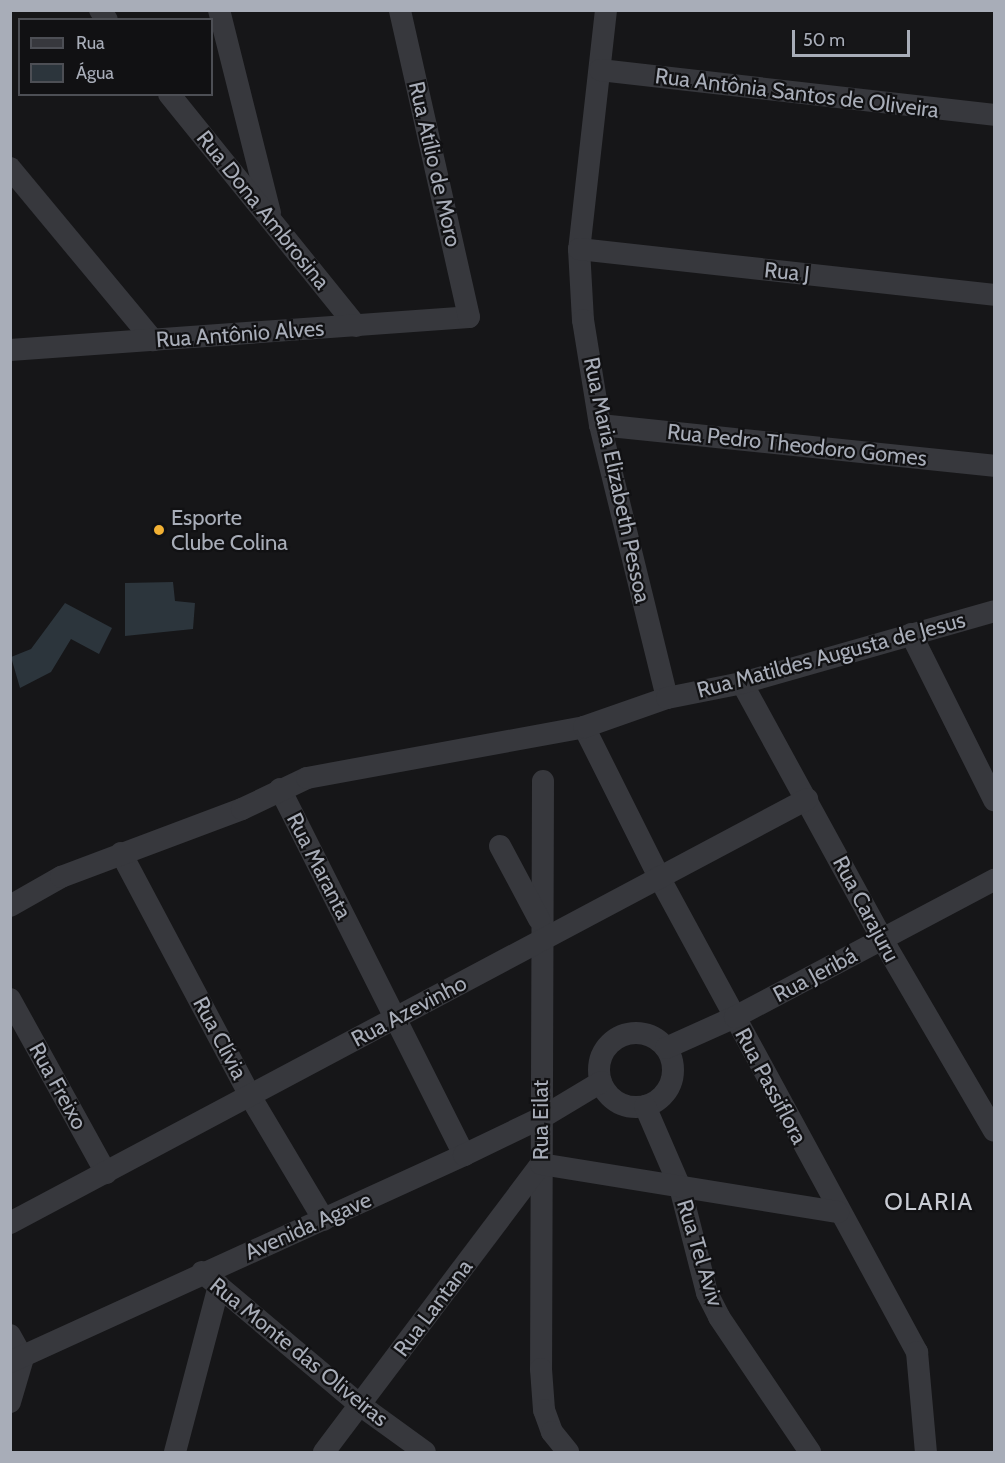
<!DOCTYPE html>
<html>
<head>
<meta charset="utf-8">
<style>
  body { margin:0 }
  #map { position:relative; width:1005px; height:1463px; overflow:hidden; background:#161618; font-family:Cabin,sans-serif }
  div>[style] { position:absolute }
  .water>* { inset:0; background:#2c353c }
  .minor>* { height:22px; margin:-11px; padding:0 11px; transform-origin:11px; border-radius:11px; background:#37383d }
  .minor>.ring { margin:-11px; padding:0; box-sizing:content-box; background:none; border:22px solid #37383d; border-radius:50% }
  .dots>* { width:16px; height:16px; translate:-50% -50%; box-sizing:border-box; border:3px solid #111113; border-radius:50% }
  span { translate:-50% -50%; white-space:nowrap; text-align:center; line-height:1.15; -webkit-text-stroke:4.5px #111113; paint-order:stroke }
  .street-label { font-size:22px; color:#a8adb8 }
  .poi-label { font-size:22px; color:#a8adb8 }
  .left { translate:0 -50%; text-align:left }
  .neighbourhood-label { font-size:24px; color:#c9ccd4; letter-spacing:1.5px }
  .frame { position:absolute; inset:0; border:12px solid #a8adb8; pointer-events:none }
  .legend { position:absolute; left:18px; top:18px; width:195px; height:78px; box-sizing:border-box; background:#111113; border:2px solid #4d4f55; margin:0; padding:8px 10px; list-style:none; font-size:18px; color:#a8adb8 }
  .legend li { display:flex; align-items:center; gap:12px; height:30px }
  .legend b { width:30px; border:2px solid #4d4f55 }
  .scale { position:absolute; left:792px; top:30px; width:118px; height:27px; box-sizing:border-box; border:3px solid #a8adb8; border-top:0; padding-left:8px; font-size:18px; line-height:21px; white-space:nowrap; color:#a8adb8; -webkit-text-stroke:4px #111113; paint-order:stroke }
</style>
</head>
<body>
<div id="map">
  <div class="water">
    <i style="clip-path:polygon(173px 582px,175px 601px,195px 603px,193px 629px,125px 636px,125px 583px)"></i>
    <i style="clip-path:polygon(65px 603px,112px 628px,99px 654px,71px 639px,51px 672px,20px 688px,11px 657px,31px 649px)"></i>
  </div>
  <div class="minor">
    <i style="left:100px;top:10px;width:12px;rotate:55deg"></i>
    <i style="left:219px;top:10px;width:209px;rotate:75.9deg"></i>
    <i style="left:606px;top:10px;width:241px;rotate:96.4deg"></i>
    <i style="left:579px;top:249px;width:71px;rotate:86.8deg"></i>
    <i style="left:583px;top:320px;width:106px;rotate:80.8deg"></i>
    <i style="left:600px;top:425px;width:281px;rotate:76.2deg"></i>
    <i style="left:600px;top:70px;width:397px;rotate:6.5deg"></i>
    <i style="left:169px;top:94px;width:298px;rotate:51.1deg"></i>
    <i style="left:10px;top:168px;width:224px;rotate:50.3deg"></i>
    <i style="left:579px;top:249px;width:418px;rotate:6.3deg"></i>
    <i style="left:10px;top:350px;width:460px;rotate:-4.1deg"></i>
    <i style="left:469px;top:317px;width:315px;rotate:-102.7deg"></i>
    <i style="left:600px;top:425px;width:396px;rotate:5.9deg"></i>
    <i style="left:911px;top:634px;width:186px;rotate:63.4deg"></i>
    <i style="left:742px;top:683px;width:292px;rotate:61.3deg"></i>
    <i style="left:882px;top:939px;width:222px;rotate:59.7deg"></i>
    <i style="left:584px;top:727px;width:168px;rotate:63.4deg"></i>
    <i style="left:659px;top:877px;width:541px;rotate:61.49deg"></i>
    <i style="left:917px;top:1352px;width:100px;rotate:84.9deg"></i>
    <i style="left:543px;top:781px;width:588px;rotate:90.19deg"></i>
    <i style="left:541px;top:1369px;width:41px;rotate:85.8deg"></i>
    <i style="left:544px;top:1410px;width:23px;rotate:70deg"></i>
    <i style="left:552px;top:1432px;width:26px;rotate:51deg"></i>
    <i style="left:280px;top:789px;width:410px;rotate:63.3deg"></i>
    <i style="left:500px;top:846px;width:83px;rotate:61.9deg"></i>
    <i style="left:121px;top:853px;width:275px;rotate:62deg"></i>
    <i style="left:250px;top:1096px;width:144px;rotate:59.2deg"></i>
    <i style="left:10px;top:906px;width:59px;rotate:-29.6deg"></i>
    <i style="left:61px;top:877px;width:193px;rotate:-20.6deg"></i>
    <i style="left:242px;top:809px;width:72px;rotate:-25.5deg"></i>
    <i style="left:307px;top:778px;width:282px;rotate:-10.4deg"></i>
    <i style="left:584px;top:727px;width:88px;rotate:-19.3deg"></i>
    <i style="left:667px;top:698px;width:76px;rotate:-11.3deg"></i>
    <i style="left:742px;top:683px;width:262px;rotate:-15.9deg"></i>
    <i style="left:10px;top:999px;width:199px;rotate:61.1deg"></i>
    <i class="ring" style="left:599px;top:1033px;width:52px;height:52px"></i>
    <i style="left:666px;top:1048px;width:76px;rotate:-24.2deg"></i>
    <i style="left:735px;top:1017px;width:293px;rotate:-27.9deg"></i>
    <i style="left:645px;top:1106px;width:88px;rotate:66.6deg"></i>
    <i style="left:680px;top:1187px;width:109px;rotate:75.7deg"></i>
    <i style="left:707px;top:1293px;width:27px;rotate:63deg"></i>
    <i style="left:719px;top:1317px;width:163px;rotate:56deg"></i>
    <i style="left:10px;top:1223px;width:903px;rotate:-28.01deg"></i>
    <i style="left:202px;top:1272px;width:207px;rotate:40.1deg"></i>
    <i style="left:360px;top:1405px;width:80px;rotate:35.9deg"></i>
    <i style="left:10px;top:1335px;width:26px;rotate:61deg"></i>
    <i style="left:23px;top:1358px;width:46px;rotate:106.5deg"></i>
    <i style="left:10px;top:1362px;width:499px;rotate:-24.5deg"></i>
    <i style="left:464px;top:1155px;width:85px;rotate:-25.7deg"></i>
    <i style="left:541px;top:1118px;width:70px;rotate:-31deg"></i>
    <i style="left:175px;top:1452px;width:172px;rotate:-75.2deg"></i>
    <i style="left:324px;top:1452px;width:361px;rotate:-53deg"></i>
    <i style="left:541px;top:1164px;width:301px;rotate:9.2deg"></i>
  </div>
  <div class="dots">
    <i style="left:159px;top:530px;background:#f2b134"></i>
  </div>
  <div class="street-label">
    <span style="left:797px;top:93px;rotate:7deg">Rua Antônia Santos de Oliveira</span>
    <span style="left:435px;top:164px;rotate:77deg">Rua Atílio de Moro</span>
    <span style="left:263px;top:210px;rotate:51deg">Rua Dona Ambrosina</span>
    <span style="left:787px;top:272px;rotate:6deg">Rua J</span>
    <span style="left:240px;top:334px;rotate:-4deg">Rua Antônio Alves</span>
    <span style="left:797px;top:445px;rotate:6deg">Rua Pedro Theodoro Gomes</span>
    <span style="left:617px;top:480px;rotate:78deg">Rua Maria Elizabeth Pessoa</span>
    <span style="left:831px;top:655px;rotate:-15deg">Rua Matildes Augusta de Jesus</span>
    <span style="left:319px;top:866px;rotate:63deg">Rua Maranta</span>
    <span style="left:866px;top:909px;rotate:62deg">Rua Carajuru</span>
    <span style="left:815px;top:975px;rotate:-28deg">Rua Jeribá</span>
    <span style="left:409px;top:1011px;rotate:-28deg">Rua Azevinho</span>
    <span style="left:220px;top:1038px;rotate:62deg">Rua Clívia</span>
    <span style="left:58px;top:1086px;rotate:61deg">Rua Freixo</span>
    <span style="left:771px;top:1086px;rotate:62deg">Rua Passiflora</span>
    <span style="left:541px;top:1120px;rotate:-90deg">Rua Eilat</span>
    <span style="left:308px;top:1226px;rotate:-24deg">Avenida Agave</span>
    <span style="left:700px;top:1253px;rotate:73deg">Rua Tel Aviv</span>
    <span style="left:433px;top:1308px;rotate:-53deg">Rua Lantana</span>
    <span style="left:299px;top:1352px;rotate:39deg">Rua Monte das Oliveiras</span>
  </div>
  <div class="poi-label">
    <span class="left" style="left:171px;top:530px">Esporte<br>Clube Colina</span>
  </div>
  <div class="neighbourhood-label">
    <span style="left:929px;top:1202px">OLARIA</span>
  </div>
  <div class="frame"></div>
  <ul class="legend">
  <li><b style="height:8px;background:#37383d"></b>Rua</li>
  <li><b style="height:16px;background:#2c353c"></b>Água</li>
  </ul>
  <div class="scale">50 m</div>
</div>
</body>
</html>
